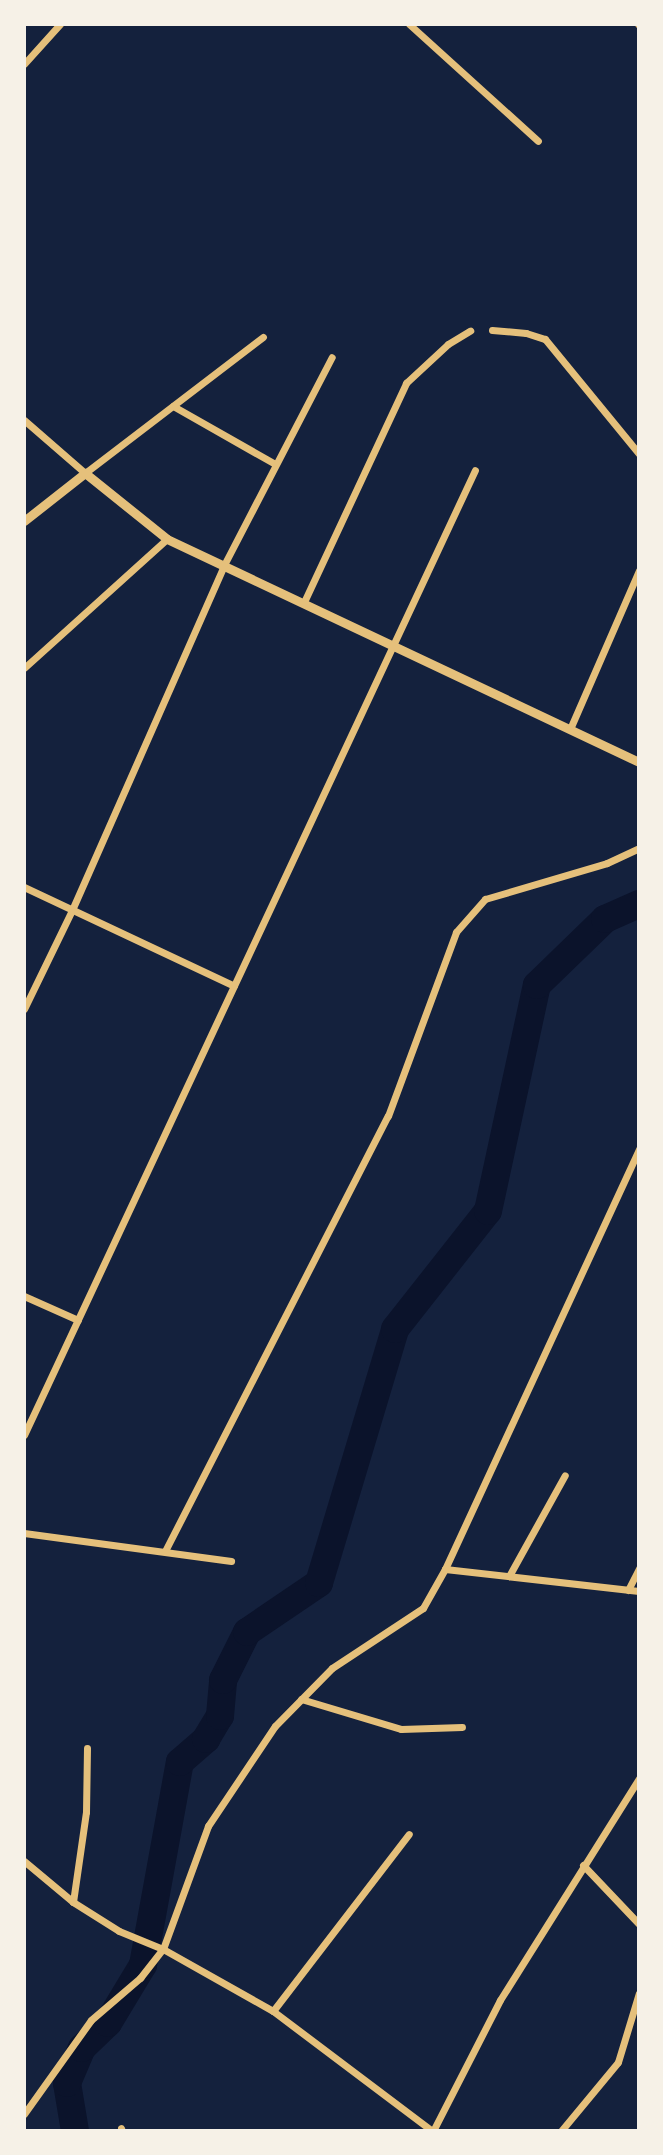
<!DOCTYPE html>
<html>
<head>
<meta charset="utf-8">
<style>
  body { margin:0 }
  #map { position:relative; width:663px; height:2155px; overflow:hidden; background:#14213d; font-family:"Titillium Web",sans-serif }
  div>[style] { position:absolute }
  .river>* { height:28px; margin:-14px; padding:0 14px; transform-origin:14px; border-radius:14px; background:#0b132b }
  .minor>* { height:7px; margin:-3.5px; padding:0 3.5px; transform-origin:3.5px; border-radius:3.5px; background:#e5c07b }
  .tertiary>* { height:9px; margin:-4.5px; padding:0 4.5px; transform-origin:4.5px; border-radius:4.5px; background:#e5c07b }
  span { translate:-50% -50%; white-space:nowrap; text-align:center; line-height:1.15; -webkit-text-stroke:6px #f6f1e7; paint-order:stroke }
  .frame { position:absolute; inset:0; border:26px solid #f6f1e7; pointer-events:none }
</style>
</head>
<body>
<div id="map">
  <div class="river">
    <i style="left:75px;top:2131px;width:49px;rotate:-99.5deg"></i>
    <i style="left:67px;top:2083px;width:38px;rotate:-67deg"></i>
    <i style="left:82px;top:2048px;width:36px;rotate:-44deg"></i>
    <i style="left:108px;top:2023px;width:68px;rotate:-58.9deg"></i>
    <i style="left:143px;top:1965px;width:206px;rotate:-79.7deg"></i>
    <i style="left:180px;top:1762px;width:35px;rotate:-41deg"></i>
    <i style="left:206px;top:1739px;width:27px;rotate:-59deg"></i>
    <i style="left:220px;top:1716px;width:36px;rotate:-85deg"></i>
    <i style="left:223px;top:1680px;width:54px;rotate:-63.4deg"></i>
    <i style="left:247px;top:1632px;width:87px;rotate:-34.2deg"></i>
    <i style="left:319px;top:1583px;width:265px;rotate:-73.3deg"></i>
    <i style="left:395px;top:1329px;width:150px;rotate:-51.8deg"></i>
    <i style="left:488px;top:1211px;width:231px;rotate:-77.8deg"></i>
    <i style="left:537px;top:985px;width:95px;rotate:-44.1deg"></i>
    <i style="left:605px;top:919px;width:37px;rotate:-24deg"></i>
  </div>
  <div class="minor">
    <i style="left:409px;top:24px;width:174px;rotate:42.2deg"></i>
    <i style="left:638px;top:24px;width:1px;rotate:45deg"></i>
    <i style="left:24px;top:64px;width:54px;rotate:-48deg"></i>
    <i style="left:492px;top:330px;width:34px;rotate:5deg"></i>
    <i style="left:526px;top:333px;width:20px;rotate:18deg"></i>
    <i style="left:545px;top:339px;width:149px;rotate:50.7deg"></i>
    <i style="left:173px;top:406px;width:117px;rotate:29.6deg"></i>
    <i style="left:24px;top:420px;width:81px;rotate:41deg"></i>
    <i style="left:85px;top:473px;width:224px;rotate:-37.4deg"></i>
    <i style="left:304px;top:602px;width:242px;rotate:-65deg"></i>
    <i style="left:406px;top:383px;width:57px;rotate:-42.9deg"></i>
    <i style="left:448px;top:344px;width:26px;rotate:-31deg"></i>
    <i style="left:24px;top:668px;width:193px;rotate:-42.1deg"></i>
    <i style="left:570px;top:729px;width:173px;rotate:-66.5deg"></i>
    <i style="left:24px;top:887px;width:232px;rotate:25.2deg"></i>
    <i style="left:24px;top:1009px;width:110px;rotate:-64.1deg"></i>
    <i style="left:72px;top:910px;width:377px;rotate:-66.2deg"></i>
    <i style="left:224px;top:565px;width:234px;rotate:-62.6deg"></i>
    <i style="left:24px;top:1296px;width:59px;rotate:24deg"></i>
    <i style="left:24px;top:1435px;width:1065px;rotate:-64.95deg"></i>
    <i style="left:24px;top:1533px;width:209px;rotate:7.7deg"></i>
    <i style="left:165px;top:1551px;width:489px;rotate:-62.9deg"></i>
    <i style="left:388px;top:1116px;width:196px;rotate:-69.7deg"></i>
    <i style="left:456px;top:932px;width:44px;rotate:-48.7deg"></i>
    <i style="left:485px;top:899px;width:127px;rotate:-16.4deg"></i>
    <i style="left:607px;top:863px;width:35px;rotate:-25deg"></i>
    <i style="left:445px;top:1569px;width:195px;rotate:6.5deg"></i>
    <i style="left:509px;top:1576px;width:115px;rotate:-61deg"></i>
    <i style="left:628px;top:1590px;width:25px;rotate:-63deg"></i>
    <i style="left:301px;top:1699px;width:104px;rotate:16.7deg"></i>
    <i style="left:401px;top:1729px;width:61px;rotate:-1.9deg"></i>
    <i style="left:24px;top:1861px;width:64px;rotate:39.9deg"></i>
    <i style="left:73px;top:1902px;width:54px;rotate:32.2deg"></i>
    <i style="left:119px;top:1931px;width:48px;rotate:22.2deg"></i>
    <i style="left:163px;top:1949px;width:126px;rotate:29.4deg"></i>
    <i style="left:273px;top:2011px;width:199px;rotate:37deg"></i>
    <i style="left:583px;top:1865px;width:81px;rotate:46.5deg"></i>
    <i style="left:73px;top:1902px;width:91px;rotate:-81.8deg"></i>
    <i style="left:86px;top:1812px;width:64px;rotate:-89.1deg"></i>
    <i style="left:273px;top:2011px;width:223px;rotate:-52.5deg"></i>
    <i style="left:24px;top:2114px;width:115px;rotate:-54.5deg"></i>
    <i style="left:91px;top:2020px;width:65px;rotate:-40.6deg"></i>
    <i style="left:140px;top:1978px;width:37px;rotate:-52deg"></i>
    <i style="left:163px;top:1949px;width:131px;rotate:-69.9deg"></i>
    <i style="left:208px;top:1826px;width:120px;rotate:-56.2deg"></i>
    <i style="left:275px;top:1726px;width:81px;rotate:-45.5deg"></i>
    <i style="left:332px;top:1668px;width:109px;rotate:-33.4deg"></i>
    <i style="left:423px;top:1608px;width:45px;rotate:-60.6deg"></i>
    <i style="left:445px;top:1569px;width:463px;rotate:-65.2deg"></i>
    <i style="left:121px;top:2128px;width:3px;rotate:72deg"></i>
    <i style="left:433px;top:2131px;width:147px;rotate:-62.9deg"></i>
    <i style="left:500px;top:2000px;width:262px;rotate:-57.9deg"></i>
    <i style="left:561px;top:2131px;width:89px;rotate:-50.4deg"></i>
    <i style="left:618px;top:2062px;width:72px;rotate:-73.1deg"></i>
  </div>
  <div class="tertiary">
    <i style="left:24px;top:521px;width:78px;rotate:-38.2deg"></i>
    <i style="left:85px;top:473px;width:105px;rotate:38.8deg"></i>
    <i style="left:167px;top:539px;width:522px;rotate:25.29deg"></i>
  </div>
  <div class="frame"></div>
</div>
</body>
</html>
